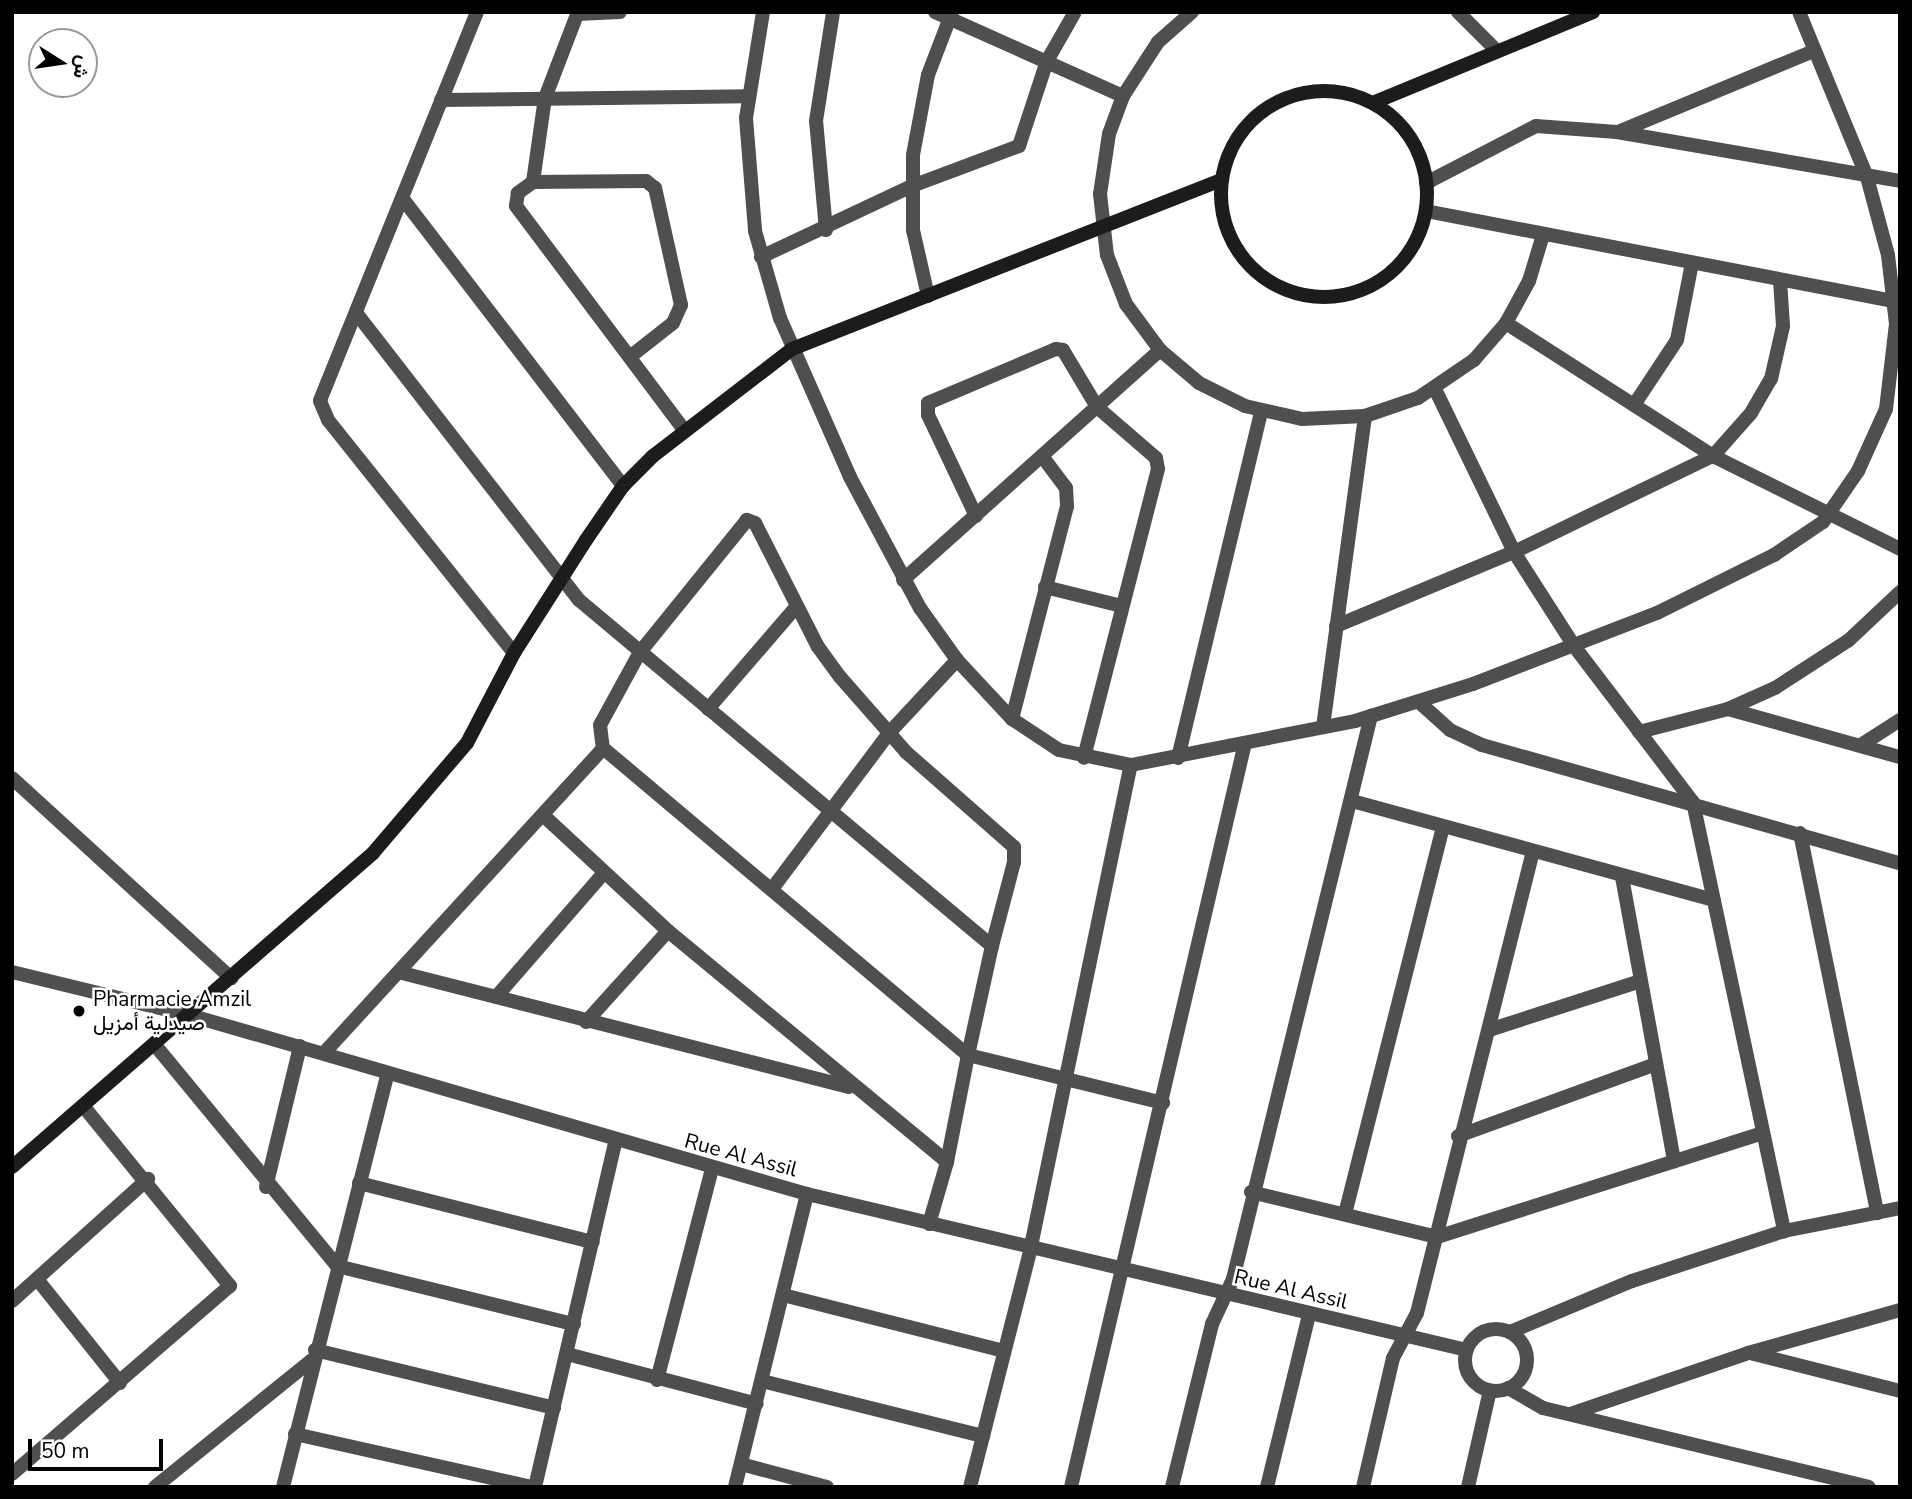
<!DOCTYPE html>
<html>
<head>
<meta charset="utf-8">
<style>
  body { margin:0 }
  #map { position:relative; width:1912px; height:1499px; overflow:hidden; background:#fff; font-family:"Nunito Sans",Vazirmatn,sans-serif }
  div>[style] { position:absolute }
  .street>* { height:14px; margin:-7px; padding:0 7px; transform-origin:7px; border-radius:7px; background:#4f4f4f }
  .street>.ring { margin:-7px; padding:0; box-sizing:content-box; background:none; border:14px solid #4f4f4f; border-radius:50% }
  .secondary>* { height:14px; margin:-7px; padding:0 7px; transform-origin:7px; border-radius:7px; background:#1c1c1c }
  .secondary>.ring { margin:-7px; padding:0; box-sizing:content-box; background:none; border:14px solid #1c1c1c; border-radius:50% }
  .dots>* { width:19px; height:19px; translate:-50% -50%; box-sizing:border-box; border:4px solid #fff; border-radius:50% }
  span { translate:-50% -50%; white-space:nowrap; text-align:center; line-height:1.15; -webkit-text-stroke:5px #fff; paint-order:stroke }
  .poi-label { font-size:21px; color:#000 }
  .left { translate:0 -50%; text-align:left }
  .street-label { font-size:21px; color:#000 }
  .frame { position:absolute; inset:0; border:14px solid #000; pointer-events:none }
  .north { position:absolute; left:28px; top:28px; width:70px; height:70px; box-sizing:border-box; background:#fff; border:2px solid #999; border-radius:50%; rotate:102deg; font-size:19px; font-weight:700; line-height:28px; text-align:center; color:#000 }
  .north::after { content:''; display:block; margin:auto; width:24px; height:32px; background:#000; clip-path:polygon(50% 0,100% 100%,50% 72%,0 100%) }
  .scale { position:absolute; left:28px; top:1439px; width:135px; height:32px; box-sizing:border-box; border:4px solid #000; border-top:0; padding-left:9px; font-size:21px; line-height:24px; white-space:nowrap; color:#000; -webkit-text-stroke:5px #fff; paint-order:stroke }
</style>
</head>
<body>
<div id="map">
  <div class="street">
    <i style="left:477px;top:12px;width:419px;rotate:112deg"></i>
    <i style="left:320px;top:401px;width:21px;rotate:67deg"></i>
    <i style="left:328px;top:420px;width:298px;rotate:51.4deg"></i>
    <i style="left:763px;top:12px;width:107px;rotate:99.1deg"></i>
    <i style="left:746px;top:118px;width:113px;rotate:85.4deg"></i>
    <i style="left:755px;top:231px;width:91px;rotate:74deg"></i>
    <i style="left:780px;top:318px;width:174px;rotate:66.2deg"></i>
    <i style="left:850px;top:477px;width:149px;rotate:61.9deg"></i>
    <i style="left:920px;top:608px;width:64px;rotate:54.6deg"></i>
    <i style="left:957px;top:660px;width:81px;rotate:47deg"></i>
    <i style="left:1012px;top:719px;width:56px;rotate:33.4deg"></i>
    <i style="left:1059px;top:750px;width:74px;rotate:11.8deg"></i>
    <i style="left:1131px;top:765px;width:228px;rotate:-11.1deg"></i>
    <i style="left:1355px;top:721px;width:124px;rotate:-17.4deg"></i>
    <i style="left:1473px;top:684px;width:197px;rotate:-21.1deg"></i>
    <i style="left:1657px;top:613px;width:131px;rotate:-26.4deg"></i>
    <i style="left:1774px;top:555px;width:59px;rotate:-34deg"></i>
    <i style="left:1823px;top:522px;width:62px;rotate:-55.5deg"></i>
    <i style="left:1858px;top:471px;width:68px;rotate:-65.7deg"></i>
    <i style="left:1886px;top:409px;width:86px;rotate:-83.3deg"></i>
    <i style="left:1896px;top:324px;width:69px;rotate:-96.6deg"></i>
    <i style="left:1888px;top:255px;width:81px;rotate:-105.1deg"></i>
    <i style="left:1867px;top:177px;width:178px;rotate:-112.4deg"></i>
    <i style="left:935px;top:12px;width:206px;rotate:24.1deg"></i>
    <i style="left:1192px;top:12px;width:45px;rotate:138.6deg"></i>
    <i style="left:1158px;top:42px;width:64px;rotate:122.9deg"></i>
    <i style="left:1123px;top:96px;width:40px;rotate:110.2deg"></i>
    <i style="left:1109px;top:134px;width:61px;rotate:98.5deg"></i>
    <i style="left:1100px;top:194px;width:61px;rotate:83.5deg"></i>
    <i style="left:1107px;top:255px;width:53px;rotate:68.8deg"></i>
    <i style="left:1126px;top:304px;width:57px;rotate:53.5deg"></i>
    <i style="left:1160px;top:350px;width:51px;rotate:40.2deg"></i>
    <i style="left:1199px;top:383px;width:51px;rotate:26.6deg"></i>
    <i style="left:1245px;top:406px;width:58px;rotate:12.8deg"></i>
    <i style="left:1302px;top:419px;width:63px;rotate:-2.7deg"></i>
    <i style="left:1365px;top:416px;width:56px;rotate:-18.8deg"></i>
    <i style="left:1418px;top:398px;width:68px;rotate:-34.2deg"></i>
    <i style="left:1474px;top:360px;width:49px;rotate:-49.1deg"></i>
    <i style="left:1506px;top:323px;width:48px;rotate:-61.3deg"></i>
    <i style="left:1529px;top:281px;width:48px;rotate:-73.1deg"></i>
    <i style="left:1458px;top:12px;width:55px;rotate:45deg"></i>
    <i style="left:577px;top:14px;width:43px;rotate:-2.7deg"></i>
    <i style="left:441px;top:100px;width:307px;rotate:-0.7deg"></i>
    <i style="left:1618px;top:132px;width:212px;rotate:-22.5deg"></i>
    <i style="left:533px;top:182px;width:85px;rotate:-81.9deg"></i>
    <i style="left:545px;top:98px;width:92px;rotate:-69deg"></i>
    <i style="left:1426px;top:183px;width:124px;rotate:-27.4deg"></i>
    <i style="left:1536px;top:126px;width:81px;rotate:4.2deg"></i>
    <i style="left:1617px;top:132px;width:287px;rotate:9.8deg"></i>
    <i style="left:403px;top:199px;width:362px;rotate:52.5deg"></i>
    <i style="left:1426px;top:211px;width:483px;rotate:10.9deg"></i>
    <i style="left:826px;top:230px;width:109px;rotate:-95.2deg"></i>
    <i style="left:816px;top:121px;width:110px;rotate:-81.1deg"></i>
    <i style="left:761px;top:257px;width:167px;rotate:-25.2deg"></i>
    <i style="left:912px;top:186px;width:114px;rotate:-20.5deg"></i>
    <i style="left:1019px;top:146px;width:89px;rotate:-71.8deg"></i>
    <i style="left:1047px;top:61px;width:56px;rotate:-60.3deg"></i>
    <i style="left:928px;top:296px;width:68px;rotate:-102.8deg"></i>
    <i style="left:913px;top:230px;width:75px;rotate:-90deg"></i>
    <i style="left:913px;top:155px;width:81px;rotate:-79.4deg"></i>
    <i style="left:928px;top:75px;width:67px;rotate:-69.1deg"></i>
    <i style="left:357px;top:314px;width:362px;rotate:52.2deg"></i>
    <i style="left:579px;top:600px;width:539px;rotate:39.96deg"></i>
    <i style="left:1506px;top:323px;width:246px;rotate:32.7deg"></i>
    <i style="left:1713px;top:456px;width:209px;rotate:26.4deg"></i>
    <i style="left:631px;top:356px;width:53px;rotate:-38.2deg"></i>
    <i style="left:673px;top:323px;width:20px;rotate:-66deg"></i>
    <i style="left:681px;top:305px;width:120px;rotate:-102.5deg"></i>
    <i style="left:655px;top:188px;width:11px;rotate:-142deg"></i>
    <i style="left:646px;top:181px;width:113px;rotate:179.5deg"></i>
    <i style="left:533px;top:182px;width:19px;rotate:144deg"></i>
    <i style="left:518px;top:193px;width:13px;rotate:99deg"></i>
    <i style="left:516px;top:206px;width:281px;rotate:53.1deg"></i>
    <i style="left:1435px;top:389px;width:181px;rotate:64.1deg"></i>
    <i style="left:1514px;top:552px;width:112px;rotate:57.4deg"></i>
    <i style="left:1574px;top:646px;width:196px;rotate:52.7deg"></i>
    <i style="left:1693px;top:802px;width:439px;rotate:78deg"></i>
    <i style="left:1634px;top:405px;width:78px;rotate:-56.5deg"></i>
    <i style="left:1677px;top:340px;width:78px;rotate:-79deg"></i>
    <i style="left:976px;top:516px;width:112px;rotate:-115.4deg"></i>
    <i style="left:928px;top:415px;width:12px;rotate:-90deg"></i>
    <i style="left:928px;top:403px;width:139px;rotate:-22.9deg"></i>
    <i style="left:1056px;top:349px;width:7px;rotate:8deg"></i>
    <i style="left:1063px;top:350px;width:66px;rotate:59.2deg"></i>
    <i style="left:1097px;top:407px;width:78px;rotate:40.8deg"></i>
    <i style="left:1156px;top:458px;width:11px;rotate:80deg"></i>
    <i style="left:1158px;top:469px;width:298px;rotate:104.4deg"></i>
    <i style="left:903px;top:580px;width:345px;rotate:-41.8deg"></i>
    <i style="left:1045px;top:587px;width:79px;rotate:13.9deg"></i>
    <i style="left:1336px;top:626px;width:193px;rotate:-22.6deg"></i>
    <i style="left:1514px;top:552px;width:221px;rotate:-25.8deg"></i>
    <i style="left:1713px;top:456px;width:57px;rotate:-48.5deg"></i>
    <i style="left:1751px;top:413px;width:39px;rotate:-60deg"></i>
    <i style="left:1771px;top:379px;width:54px;rotate:-77.2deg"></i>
    <i style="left:1783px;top:326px;width:46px;rotate:-93.7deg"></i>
    <i style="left:1419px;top:702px;width:42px;rotate:42.1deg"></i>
    <i style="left:1450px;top:730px;width:35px;rotate:25deg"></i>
    <i style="left:1482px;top:745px;width:434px;rotate:15.8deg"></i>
    <i style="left:708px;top:709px;width:136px;rotate:-49.2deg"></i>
    <i style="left:1728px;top:709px;width:179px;rotate:15.6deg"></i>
    <i style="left:1012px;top:719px;width:220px;rotate:-75.5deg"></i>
    <i style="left:1067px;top:506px;width:18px;rotate:-93deg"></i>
    <i style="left:1066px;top:488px;width:40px;rotate:-127deg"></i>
    <i style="left:1323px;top:727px;width:314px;rotate:-82.3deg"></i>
    <i style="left:1639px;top:732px;width:92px;rotate:-14.5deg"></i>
    <i style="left:1728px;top:709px;width:51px;rotate:-24.1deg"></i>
    <i style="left:1775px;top:688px;width:88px;rotate:-33deg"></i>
    <i style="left:1849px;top:640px;width:70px;rotate:-43.3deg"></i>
    <i style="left:1861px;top:745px;width:46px;rotate:-32.7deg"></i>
    <i style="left:1178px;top:758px;width:357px;rotate:-76.5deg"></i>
    <i style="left:12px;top:778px;width:297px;rotate:42.4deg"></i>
    <i style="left:1352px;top:801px;width:375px;rotate:15.3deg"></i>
    <i style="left:544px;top:816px;width:169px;rotate:42.8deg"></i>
    <i style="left:668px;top:931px;width:362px;rotate:39.6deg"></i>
    <i style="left:1800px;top:833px;width:388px;rotate:78.5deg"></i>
    <i style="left:1622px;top:877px;width:289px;rotate:79.6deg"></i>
    <i style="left:772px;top:889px;width:195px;rotate:-53.1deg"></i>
    <i style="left:889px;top:733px;width:100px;rotate:-47deg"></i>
    <i style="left:12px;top:972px;width:182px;rotate:13.7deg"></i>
    <i style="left:189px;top:1015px;width:643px;rotate:16.15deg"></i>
    <i style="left:807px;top:1194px;width:678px;rotate:13.3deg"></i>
    <i style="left:402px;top:973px;width:461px;rotate:14.3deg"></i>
    <i style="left:496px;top:997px;width:163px;rotate:-49deg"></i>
    <i style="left:586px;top:1022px;width:122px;rotate:-48deg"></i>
    <i style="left:1489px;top:1030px;width:157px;rotate:-17.9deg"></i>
    <i style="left:155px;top:1045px;width:286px;rotate:50.5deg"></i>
    <i style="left:337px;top:1266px;width:244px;rotate:13.8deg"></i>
    <i style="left:324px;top:1053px;width:413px;rotate:-47.5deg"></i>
    <i style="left:1458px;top:1136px;width:208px;rotate:-20deg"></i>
    <i style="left:359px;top:1183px;width:241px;rotate:14.2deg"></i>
    <i style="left:266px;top:1187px;width:145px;rotate:-76.4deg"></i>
    <i style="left:1251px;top:1192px;width:191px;rotate:13.6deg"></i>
    <i style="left:1437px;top:1237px;width:342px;rotate:-17.7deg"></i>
    <i style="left:1345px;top:1214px;width:396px;rotate:-75.8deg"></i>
    <i style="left:929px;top:1224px;width:65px;rotate:-73.8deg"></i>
    <i style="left:947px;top:1162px;width:109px;rotate:-78.9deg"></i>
    <i style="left:968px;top:1055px;width:112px;rotate:-77.6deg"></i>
    <i style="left:992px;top:946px;width:87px;rotate:-75.3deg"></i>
    <i style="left:1014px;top:862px;width:15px;rotate:-90deg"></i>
    <i style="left:1014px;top:847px;width:144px;rotate:-138.7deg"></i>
    <i style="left:906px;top:752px;width:100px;rotate:-131.3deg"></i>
    <i style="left:840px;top:677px;width:37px;rotate:-126deg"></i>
    <i style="left:818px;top:647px;width:139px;rotate:-116.9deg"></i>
    <i style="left:755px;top:523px;width:9px;rotate:-159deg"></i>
    <i style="left:747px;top:520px;width:170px;rotate:129deg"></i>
    <i style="left:640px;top:652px;width:83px;rotate:118.7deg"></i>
    <i style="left:600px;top:725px;width:23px;rotate:83deg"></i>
    <i style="left:603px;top:748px;width:477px;rotate:40.1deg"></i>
    <i style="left:968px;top:1055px;width:201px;rotate:13.8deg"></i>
    <i style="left:37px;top:1279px;width:133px;rotate:51.4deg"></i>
    <i style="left:783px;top:1295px;width:228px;rotate:14.2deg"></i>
    <i style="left:12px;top:1301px;width:183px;rotate:-41.9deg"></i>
    <i class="ring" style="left:1465px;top:1329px;width:48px;height:48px"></i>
    <i style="left:1510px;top:1332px;width:132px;rotate:-22.7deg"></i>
    <i style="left:1632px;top:1281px;width:160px;rotate:-18.2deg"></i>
    <i style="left:1784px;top:1231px;width:118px;rotate:-11.2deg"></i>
    <i style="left:315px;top:1350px;width:246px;rotate:13.6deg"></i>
    <i style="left:1750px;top:1353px;width:155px;rotate:14.2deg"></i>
    <i style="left:567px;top:1354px;width:196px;rotate:14.7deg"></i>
    <i style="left:657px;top:1380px;width:218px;rotate:-75.4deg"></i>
    <i style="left:762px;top:1381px;width:228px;rotate:14deg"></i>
    <i style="left:1508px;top:1388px;width:40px;rotate:29.7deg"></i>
    <i style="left:1543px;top:1408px;width:335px;rotate:13.6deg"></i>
    <i style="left:1573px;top:1413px;width:185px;rotate:-18.9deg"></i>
    <i style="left:1748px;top:1353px;width:158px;rotate:-15.8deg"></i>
    <i style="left:295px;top:1434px;width:243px;rotate:12.6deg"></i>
    <i style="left:741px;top:1464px;width:89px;rotate:15deg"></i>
    <i style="left:12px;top:1474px;width:288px;rotate:-40.8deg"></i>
    <i style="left:230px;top:1286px;width:231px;rotate:-129.2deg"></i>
    <i style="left:155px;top:1487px;width:202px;rotate:-39deg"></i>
    <i style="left:283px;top:1487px;width:425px;rotate:-75.8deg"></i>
    <i style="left:535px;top:1487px;width:353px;rotate:-76.9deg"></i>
    <i style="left:735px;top:1487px;width:302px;rotate:-76.2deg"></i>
    <i style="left:970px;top:1487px;width:244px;rotate:-75.7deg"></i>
    <i style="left:1030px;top:1251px;width:496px;rotate:-78.3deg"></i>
    <i style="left:1071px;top:1487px;width:760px;rotate:-76.84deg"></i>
    <i style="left:1172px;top:1487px;width:168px;rotate:-76.2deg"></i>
    <i style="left:1212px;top:1324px;width:50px;rotate:-65deg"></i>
    <i style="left:1233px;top:1279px;width:580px;rotate:-76.23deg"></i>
    <i style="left:1267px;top:1487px;width:177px;rotate:-76.3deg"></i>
    <i style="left:1363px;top:1487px;width:132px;rotate:-76.9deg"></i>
    <i style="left:1393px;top:1358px;width:51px;rotate:-61.9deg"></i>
    <i style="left:1417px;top:1313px;width:473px;rotate:-75.9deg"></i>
    <i style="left:1468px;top:1487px;width:99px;rotate:-77.2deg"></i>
  </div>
  <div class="secondary">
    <i class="ring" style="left:1221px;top:91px;width:192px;height:192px"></i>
    <i style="left:1375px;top:102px;width:236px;rotate:-22.4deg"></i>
    <i style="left:12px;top:1167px;width:478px;rotate:-41deg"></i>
    <i style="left:373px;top:853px;width:145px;rotate:-49.5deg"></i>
    <i style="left:467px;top:743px;width:102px;rotate:-62.4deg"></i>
    <i style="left:514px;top:653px;width:134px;rotate:-57.5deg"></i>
    <i style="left:586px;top:540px;width:65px;rotate:-55.6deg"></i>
    <i style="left:623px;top:486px;width:42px;rotate:-45deg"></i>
    <i style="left:653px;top:456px;width:175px;rotate:-37.6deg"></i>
    <i style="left:792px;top:349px;width:462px;rotate:-21.5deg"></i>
  </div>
  <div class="dots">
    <i style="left:79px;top:1011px;background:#000"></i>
  </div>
  <div class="poi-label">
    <span class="left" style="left:93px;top:1011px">Pharmacie Amzil<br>صيدلية أمزيل</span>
  </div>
  <div class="street-label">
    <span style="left:741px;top:1155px;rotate:15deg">Rue Al Assil</span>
    <span style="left:1291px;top:1289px;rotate:13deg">Rue Al Assil</span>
  </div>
  <div class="frame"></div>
  <div class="north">ش</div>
  <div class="scale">50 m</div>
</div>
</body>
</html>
